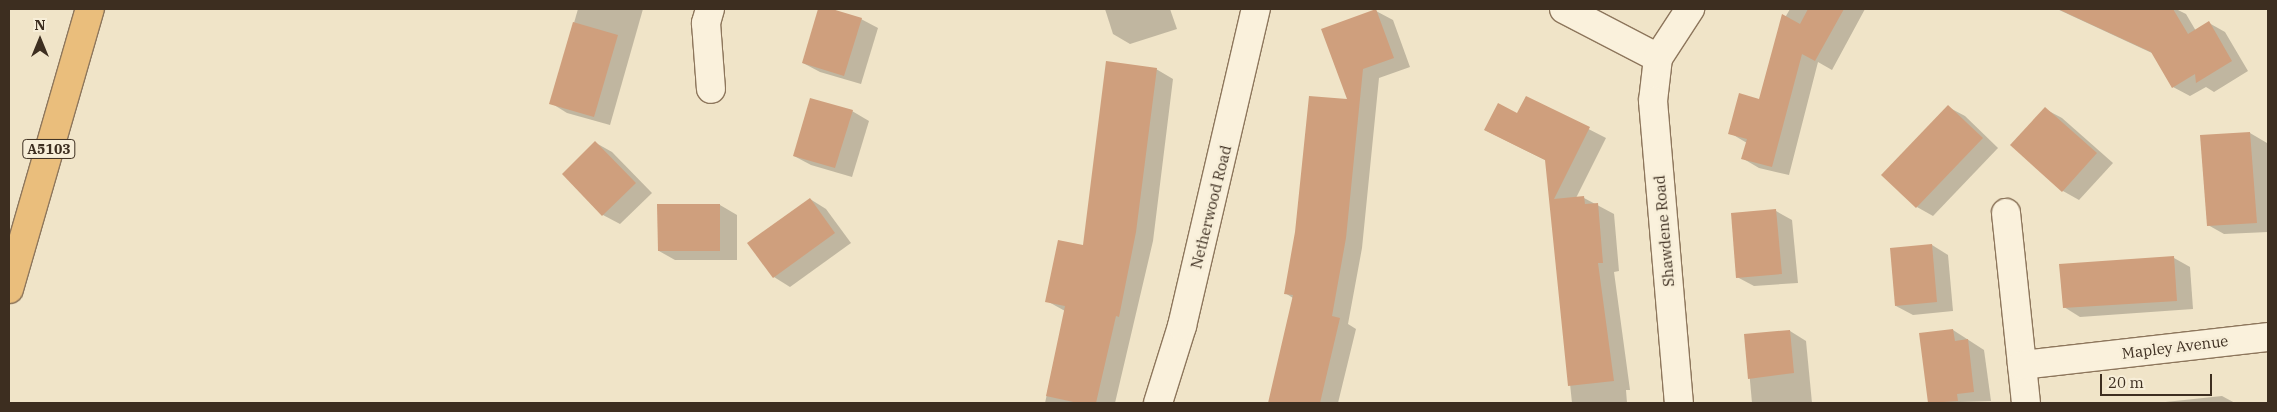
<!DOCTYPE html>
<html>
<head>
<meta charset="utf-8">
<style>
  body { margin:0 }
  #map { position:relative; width:2277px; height:412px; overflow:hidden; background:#f0e4c8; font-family:"IBM Plex Serif",serif }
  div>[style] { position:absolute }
  .shadow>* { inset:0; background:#0003 }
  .building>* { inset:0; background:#cf9f7d }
  .roads { filter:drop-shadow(1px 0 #8d765c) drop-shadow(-1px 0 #8d765c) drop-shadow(0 1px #8d765c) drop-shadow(0 -1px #8d765c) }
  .minor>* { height:28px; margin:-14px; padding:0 14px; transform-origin:14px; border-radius:14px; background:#faf1dc }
  .trunk>* { height:28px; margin:-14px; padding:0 14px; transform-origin:14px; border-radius:14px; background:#eabe7c }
  span { translate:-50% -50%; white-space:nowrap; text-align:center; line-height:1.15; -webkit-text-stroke:5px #f7eed8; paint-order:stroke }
  .shield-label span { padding:1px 4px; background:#f7eed8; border:1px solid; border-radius:4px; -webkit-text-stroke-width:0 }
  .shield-label { font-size:14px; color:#3d2e20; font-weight:700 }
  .street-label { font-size:15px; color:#3d2e20 }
  .frame { position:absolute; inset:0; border:10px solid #3d2e20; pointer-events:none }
  .north { position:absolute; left:15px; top:15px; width:50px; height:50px; -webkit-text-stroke:4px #f7eed8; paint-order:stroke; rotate:0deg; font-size:14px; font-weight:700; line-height:20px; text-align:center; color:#3d2e20 }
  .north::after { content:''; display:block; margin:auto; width:18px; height:22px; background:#3d2e20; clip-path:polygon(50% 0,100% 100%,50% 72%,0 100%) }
  .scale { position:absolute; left:2100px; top:374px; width:112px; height:22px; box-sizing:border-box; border:2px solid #3d2e20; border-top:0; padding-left:6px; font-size:15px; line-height:18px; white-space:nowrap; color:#3d2e20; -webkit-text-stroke:4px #f7eed8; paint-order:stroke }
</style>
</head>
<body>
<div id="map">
  <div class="shadow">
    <i style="clip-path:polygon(578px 9px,643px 9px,610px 125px,567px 113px,551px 103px)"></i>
    <i style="clip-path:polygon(819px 9px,861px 19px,878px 28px,861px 84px,820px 72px,803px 63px)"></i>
    <i style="clip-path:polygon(1105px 9px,1170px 9px,1177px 29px,1130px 44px,1113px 34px)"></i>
    <i style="clip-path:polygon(1790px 9px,1865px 9px,1832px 70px,1818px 62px,1789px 175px,1759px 168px,1742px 158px,1747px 143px,1730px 133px,1760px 100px,1779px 28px)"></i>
    <i style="clip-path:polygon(2057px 9px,2176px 9px,2186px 14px,2196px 31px,2209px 23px,2225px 32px,2248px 71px,2214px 92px,2206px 87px,2190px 96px,2173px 87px,2154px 54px)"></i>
    <i style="clip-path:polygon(1376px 11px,1393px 20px,1410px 67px,1379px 78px,1362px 248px,1348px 324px,1356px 329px,1338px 403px,1269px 403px,1293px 298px,1285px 293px)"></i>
    <i style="clip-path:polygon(1156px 69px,1173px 79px,1153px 241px,1115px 403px,1045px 403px,1065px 311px,1047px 301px,1084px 247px)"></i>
    <i style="clip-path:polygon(1526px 97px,1606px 138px,1576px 198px,1584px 198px,1614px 214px,1619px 271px,1614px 272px,1630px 390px,1626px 390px,1627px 403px,1572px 403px,1547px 161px,1485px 130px,1518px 114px)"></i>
    <i style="clip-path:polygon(1948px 107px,1965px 116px,1998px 148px,1933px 216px,1917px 207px)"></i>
    <i style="clip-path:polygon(2045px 109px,2062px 118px,2113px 163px,2079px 200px,2063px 191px)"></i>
    <i style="clip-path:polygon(852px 111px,869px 121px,852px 177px,811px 165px,794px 156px)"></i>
    <i style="clip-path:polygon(2250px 133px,2267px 143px,2268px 232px,2224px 234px,2208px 225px)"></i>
    <i style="clip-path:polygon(596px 143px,612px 152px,652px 193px,620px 224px,603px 215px)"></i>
    <i style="clip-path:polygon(810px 199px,826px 209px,851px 243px,790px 287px,774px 277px)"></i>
    <i style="clip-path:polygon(659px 205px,720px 205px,737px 215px,737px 260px,675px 260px,659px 251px)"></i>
    <i style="clip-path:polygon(1776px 211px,1792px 220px,1798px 283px,1754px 286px,1737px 277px)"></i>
    <i style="clip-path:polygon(1932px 245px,1948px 255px,1953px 311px,1913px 315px,1896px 306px)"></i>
    <i style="clip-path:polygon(2174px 258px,2190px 267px,2193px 309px,2080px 317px,2064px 307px)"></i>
    <i style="clip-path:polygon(1953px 330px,1984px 350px,1991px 401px,1929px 403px,1921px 334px)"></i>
    <i style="clip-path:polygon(1790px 331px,1806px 341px,1812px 403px,1752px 403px,1746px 336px)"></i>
    <i style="clip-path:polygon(2222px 396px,2235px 403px,2156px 403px)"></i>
  </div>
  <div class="building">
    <i style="clip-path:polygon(818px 9px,832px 9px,862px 18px,844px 76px,802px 63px)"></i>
    <i style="clip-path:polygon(1376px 9px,1394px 58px,1363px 69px,1346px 238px,1332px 316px,1340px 318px,1320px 403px,1268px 403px,1293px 295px,1284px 294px,1295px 232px,1309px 96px,1347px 99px,1321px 29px)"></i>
    <i style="clip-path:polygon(1808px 9px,1844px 9px,1815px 61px,1802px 54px,1772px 167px,1741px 159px,1747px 139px,1728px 134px,1739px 93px,1759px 99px,1782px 14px,1800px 24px)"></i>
    <i style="clip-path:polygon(2058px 9px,2173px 9px,2188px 34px,2209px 21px,2232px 61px,2196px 83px,2195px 74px,2172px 88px,2151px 52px)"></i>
    <i style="clip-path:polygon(573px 22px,618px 35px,594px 117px,549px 104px)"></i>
    <i style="clip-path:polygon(1106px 61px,1157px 68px,1136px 232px,1119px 317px,1116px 316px,1096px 403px,1078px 403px,1046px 396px,1065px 306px,1045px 302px,1058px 240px,1083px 245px)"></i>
    <i style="clip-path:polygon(1526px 96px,1590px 127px,1554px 199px,1584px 196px,1585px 204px,1598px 203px,1603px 263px,1598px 263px,1614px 381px,1568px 386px,1545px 160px,1484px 130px,1498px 103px,1517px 113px)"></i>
    <i style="clip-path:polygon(810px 98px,853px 110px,835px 168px,793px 156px)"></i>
    <i style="clip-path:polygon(1948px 105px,1983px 138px,1916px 208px,1881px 175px)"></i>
    <i style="clip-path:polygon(2045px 107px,2097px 153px,2062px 192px,2010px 145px)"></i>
    <i style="clip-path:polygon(2250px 132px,2257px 223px,2207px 226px,2200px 135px)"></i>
    <i style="clip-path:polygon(595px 141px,636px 183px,602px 216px,562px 174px)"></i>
    <i style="clip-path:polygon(810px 198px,835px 233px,773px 278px,747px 243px)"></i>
    <i style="clip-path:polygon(657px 204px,720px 204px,720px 251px,658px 251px)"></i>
    <i style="clip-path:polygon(1776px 209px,1782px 274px,1736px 278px,1731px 213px)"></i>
    <i style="clip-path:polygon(1932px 244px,1937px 302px,1895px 306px,1890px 248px)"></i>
    <i style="clip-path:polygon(2174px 256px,2177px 301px,2063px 308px,2059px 264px)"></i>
    <i style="clip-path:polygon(1953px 329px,1955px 341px,1968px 339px,1974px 392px,1957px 394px,1958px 401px,1928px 403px,1919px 333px)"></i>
    <i style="clip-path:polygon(1790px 330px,1794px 373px,1748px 379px,1744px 334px)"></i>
  </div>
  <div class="roads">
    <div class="minor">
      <i style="left:710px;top:9px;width:15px;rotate:106deg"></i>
      <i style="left:706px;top:23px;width:66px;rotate:85.7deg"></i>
      <i style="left:1564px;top:9px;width:106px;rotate:27.5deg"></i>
      <i style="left:1658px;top:58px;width:59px;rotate:-56.9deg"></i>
      <i style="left:1658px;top:58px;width:43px;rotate:96.6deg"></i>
      <i style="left:1653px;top:101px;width:303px;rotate:85.1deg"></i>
      <i style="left:2006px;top:213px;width:191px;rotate:84deg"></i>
      <i style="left:2022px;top:365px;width:248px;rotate:-6.5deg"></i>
      <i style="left:1158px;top:403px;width:81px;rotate:-72.7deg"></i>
      <i style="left:1182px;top:326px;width:326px;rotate:-76.9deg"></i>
    </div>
    <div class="trunk">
      <i style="left:9px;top:289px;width:291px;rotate:-73.9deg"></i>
    </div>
  </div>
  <div class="shield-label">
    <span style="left:49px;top:149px">A5103</span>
  </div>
  <div class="street-label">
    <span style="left:1211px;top:207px;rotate:-76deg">Netherwood Road</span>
    <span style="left:1664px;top:231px;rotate:-95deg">Shawdene Road</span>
    <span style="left:2175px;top:347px;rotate:-7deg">Mapley Avenue</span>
  </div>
  <div class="frame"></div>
  <div class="north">N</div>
  <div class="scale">20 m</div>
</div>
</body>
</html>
